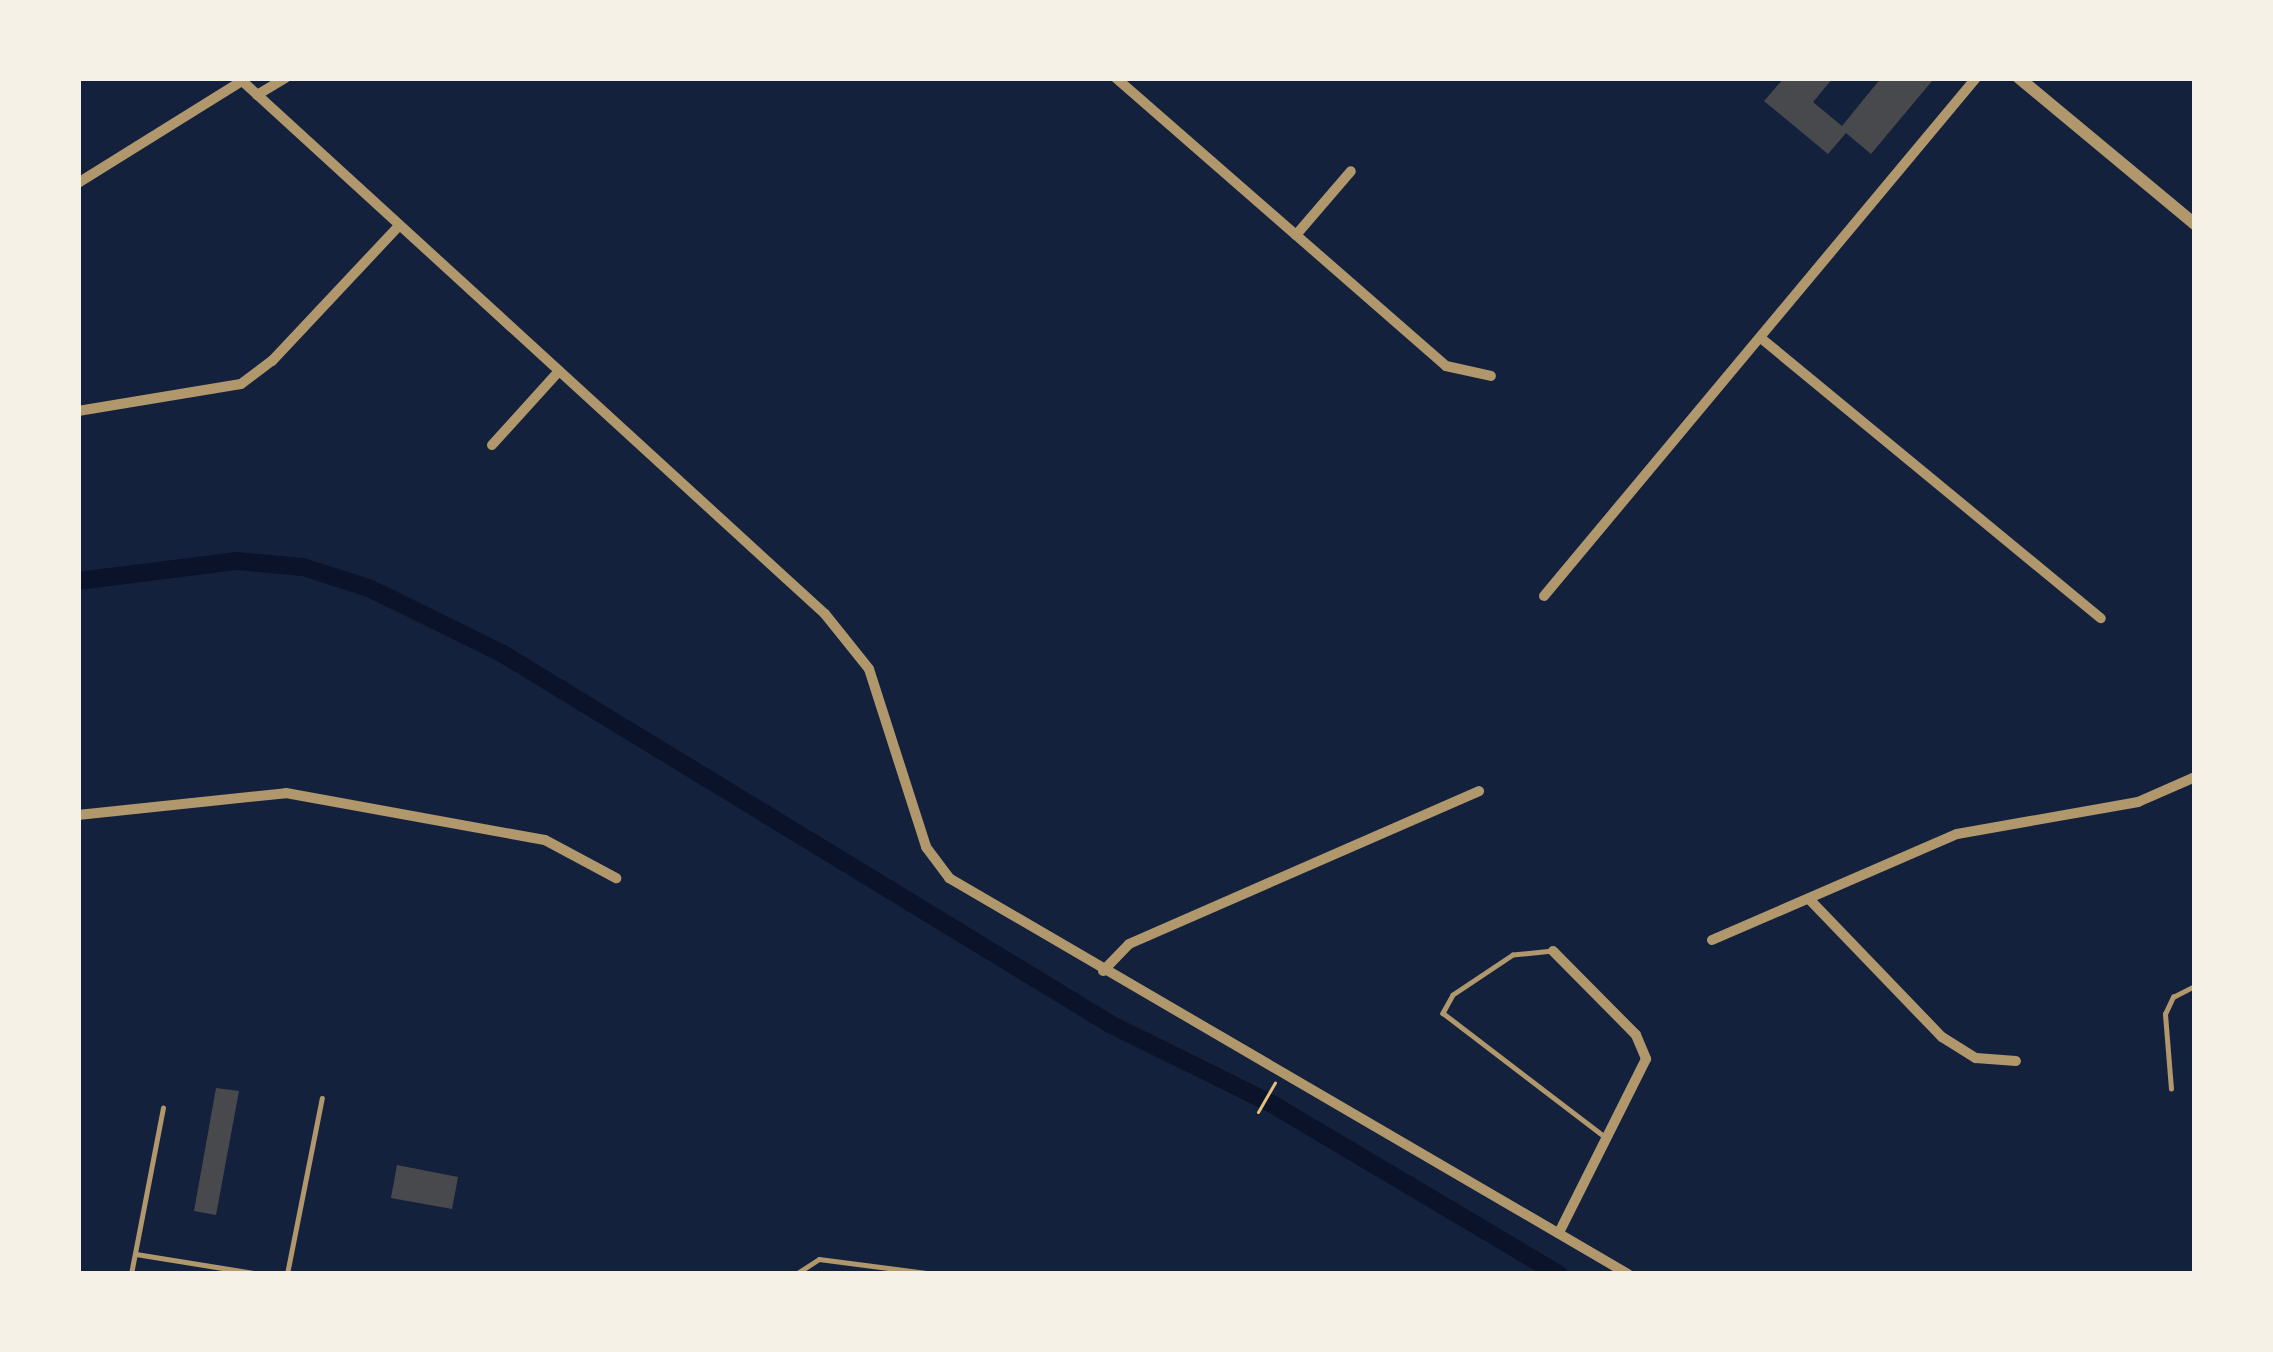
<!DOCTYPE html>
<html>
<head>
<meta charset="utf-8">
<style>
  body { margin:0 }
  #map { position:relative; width:2273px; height:1352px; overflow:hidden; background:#14213d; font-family:"Asap Condensed",sans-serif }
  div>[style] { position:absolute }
  .canal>* { height:18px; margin:-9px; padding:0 9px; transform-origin:9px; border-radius:9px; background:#0b132b }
  .building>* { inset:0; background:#48494c }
  .path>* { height:3px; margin:-1.5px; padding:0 1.5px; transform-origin:1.5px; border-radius:1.5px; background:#e5c07b }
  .service>* { height:4.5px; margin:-2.25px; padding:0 2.25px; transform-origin:2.25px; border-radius:2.25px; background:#b1986c }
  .minor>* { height:10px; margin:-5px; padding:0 5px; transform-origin:5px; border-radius:5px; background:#b1986c }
  .tertiary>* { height:12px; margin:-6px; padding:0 6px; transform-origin:6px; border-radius:6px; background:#b1986c }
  span { translate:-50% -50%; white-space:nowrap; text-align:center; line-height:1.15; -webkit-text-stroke:9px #f6f1e7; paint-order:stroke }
  .frame { position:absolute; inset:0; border:81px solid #f6f1e7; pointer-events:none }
</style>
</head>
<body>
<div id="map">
  <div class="canal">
    <i style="left:78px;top:581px;width:159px;rotate:-7.2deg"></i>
    <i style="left:236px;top:561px;width:67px;rotate:5.1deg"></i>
    <i style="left:303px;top:567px;width:69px;rotate:17.7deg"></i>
    <i style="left:369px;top:588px;width:149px;rotate:26.2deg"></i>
    <i style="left:503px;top:654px;width:711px;rotate:31.36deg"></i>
    <i style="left:1110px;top:1024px;width:181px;rotate:26.3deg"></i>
    <i style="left:1272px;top:1104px;width:333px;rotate:30.7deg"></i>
  </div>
  <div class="building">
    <i style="clip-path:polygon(1784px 78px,1833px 78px,1813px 102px,1842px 126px,1881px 78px,1932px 81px,1871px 154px,1846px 133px,1828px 154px,1764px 101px)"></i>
    <i style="clip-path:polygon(216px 1088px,239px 1091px,216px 1215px,194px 1211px)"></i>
    <i style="clip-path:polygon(397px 1165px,458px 1177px,452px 1209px,391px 1198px)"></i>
  </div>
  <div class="path">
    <i style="left:1258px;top:1112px;width:34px;rotate:-60deg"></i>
  </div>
  <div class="service">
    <i style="left:1553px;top:951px;width:40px;rotate:174.3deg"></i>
    <i style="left:1513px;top:955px;width:72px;rotate:146.3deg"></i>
    <i style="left:1453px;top:995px;width:21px;rotate:119deg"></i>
    <i style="left:1443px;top:1013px;width:203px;rotate:37.4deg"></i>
    <i style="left:2171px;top:1089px;width:75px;rotate:-94.6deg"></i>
    <i style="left:2165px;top:1014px;width:19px;rotate:-65deg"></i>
    <i style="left:2173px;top:997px;width:25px;rotate:-27deg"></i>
    <i style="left:136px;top:1254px;width:126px;rotate:9.2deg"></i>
    <i style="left:131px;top:1274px;width:169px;rotate:-79.1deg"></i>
    <i style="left:287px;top:1274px;width:179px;rotate:-78.8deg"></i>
    <i style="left:796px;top:1274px;width:27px;rotate:-33deg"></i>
    <i style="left:819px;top:1259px;width:116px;rotate:7.4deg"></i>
  </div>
  <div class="minor">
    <i style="left:239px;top:78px;width:794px;rotate:42.45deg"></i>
    <i style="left:825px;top:614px;width:70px;rotate:51.3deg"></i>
    <i style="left:869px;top:669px;width:187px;rotate:72.2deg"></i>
    <i style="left:926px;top:847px;width:39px;rotate:53deg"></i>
    <i style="left:949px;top:878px;width:786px;rotate:30.25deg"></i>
    <i style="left:1116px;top:78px;width:438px;rotate:41.1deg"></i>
    <i style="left:1446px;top:366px;width:46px;rotate:12.5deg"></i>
    <i style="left:257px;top:95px;width:33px;rotate:-31deg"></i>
    <i style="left:78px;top:183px;width:193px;rotate:-31.9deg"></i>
    <i style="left:1296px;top:235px;width:84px;rotate:-49.3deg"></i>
    <i style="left:1762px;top:339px;width:439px;rotate:39.5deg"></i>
    <i style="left:78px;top:411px;width:165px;rotate:-9.4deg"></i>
    <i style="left:241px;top:384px;width:39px;rotate:-37deg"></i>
    <i style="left:272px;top:361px;width:184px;rotate:-46.8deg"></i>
    <i style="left:492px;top:445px;width:100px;rotate:-47.8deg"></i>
    <i style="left:1544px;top:596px;width:674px;rotate:-50.17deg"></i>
    <i style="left:78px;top:815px;width:209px;rotate:-6deg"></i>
    <i style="left:286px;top:793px;width:263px;rotate:10.3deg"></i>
    <i style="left:545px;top:840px;width:81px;rotate:28.2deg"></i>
    <i style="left:1810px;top:900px;width:190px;rotate:46.1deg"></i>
    <i style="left:1942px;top:1037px;width:40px;rotate:32deg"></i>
    <i style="left:1976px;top:1058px;width:40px;rotate:4.3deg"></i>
    <i style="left:1712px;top:940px;width:267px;rotate:-23.4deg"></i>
    <i style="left:1957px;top:834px;width:184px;rotate:-10deg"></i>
    <i style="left:2138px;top:802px;width:62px;rotate:-23.7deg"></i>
    <i style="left:1553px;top:951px;width:118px;rotate:45.3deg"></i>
    <i style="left:1636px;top:1035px;width:26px;rotate:67deg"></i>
    <i style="left:1646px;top:1059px;width:195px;rotate:116.6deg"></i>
    <i style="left:1103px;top:971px;width:37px;rotate:-46deg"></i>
    <i style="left:1129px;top:944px;width:382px;rotate:-23.6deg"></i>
  </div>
  <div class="tertiary">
    <i style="left:2019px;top:78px;width:229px;rotate:39.7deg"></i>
  </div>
  <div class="frame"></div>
</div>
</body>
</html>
